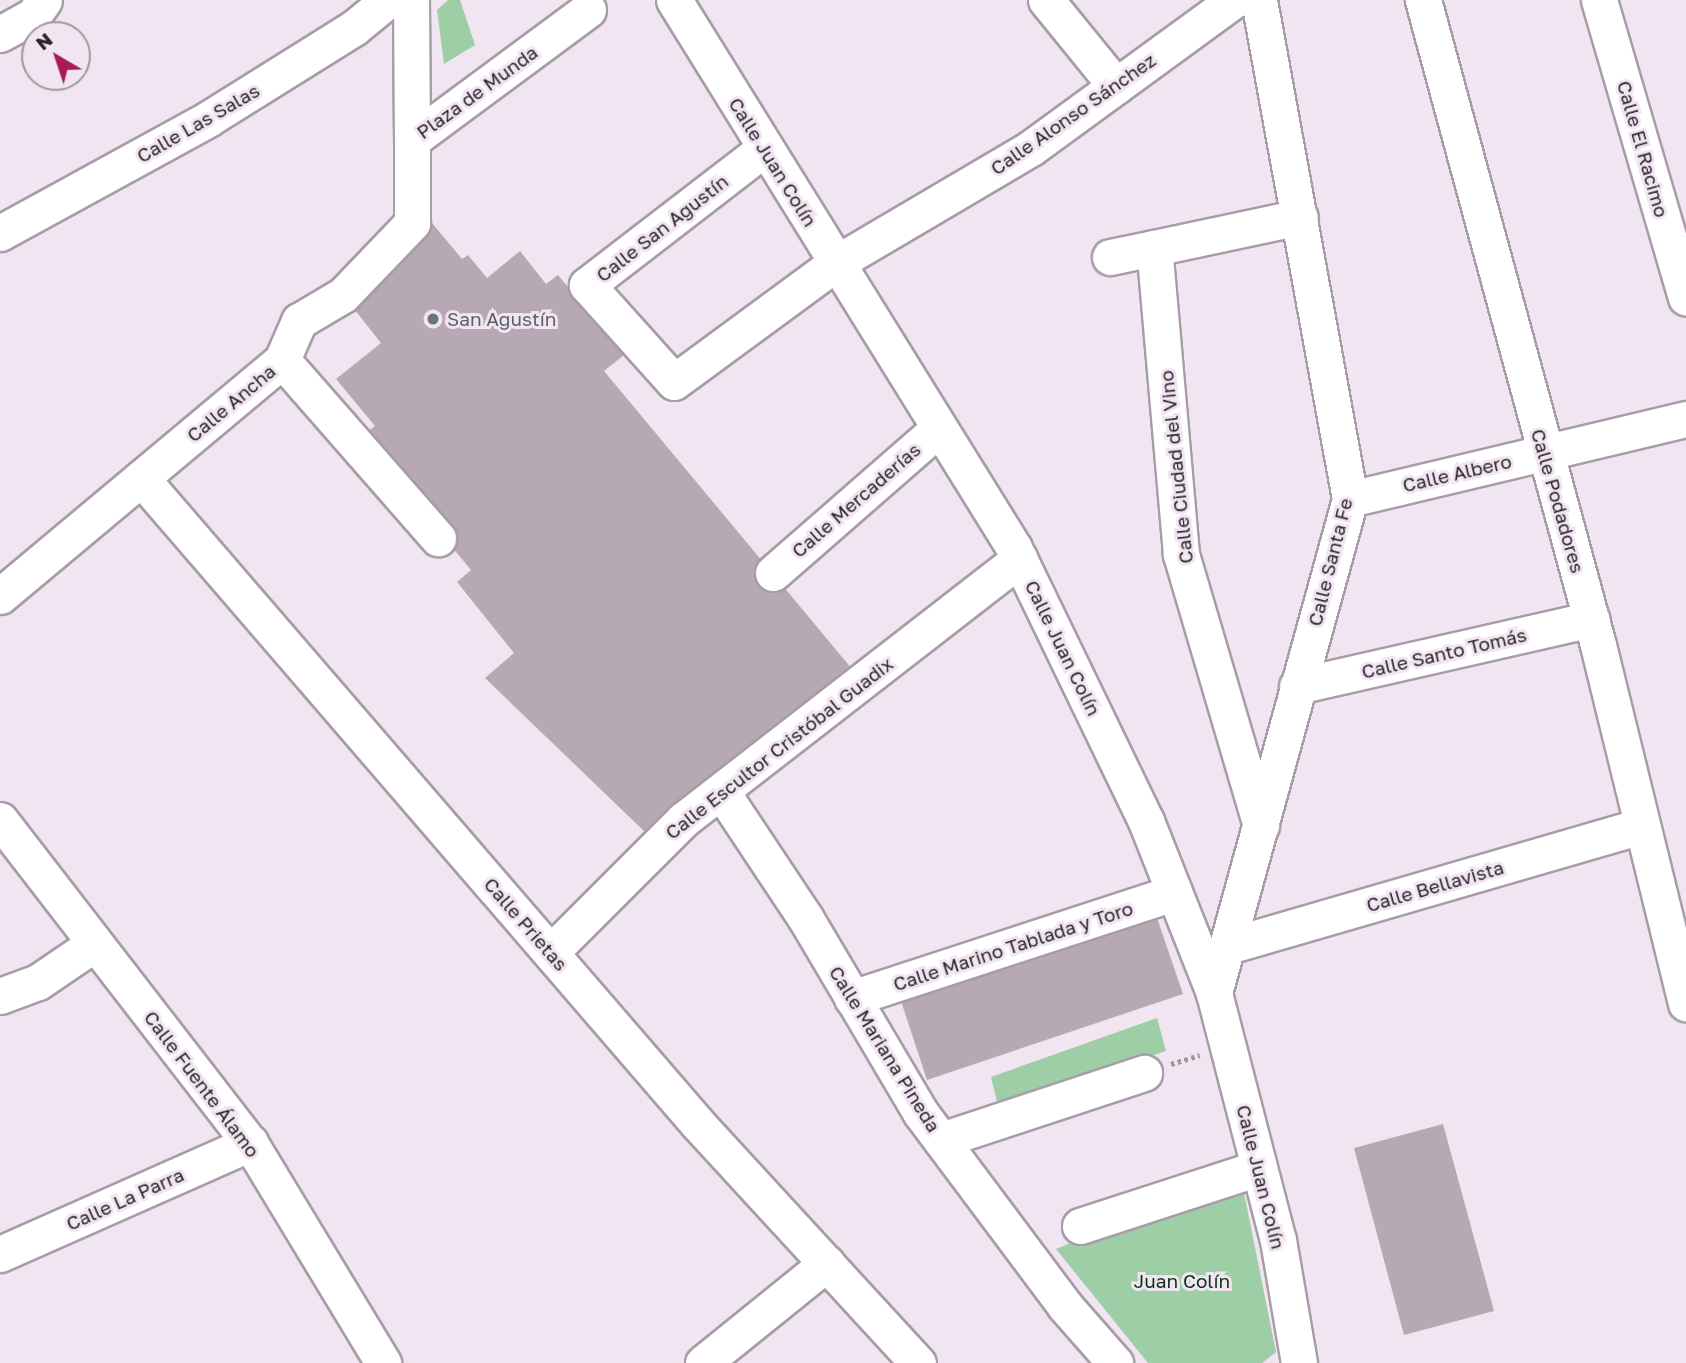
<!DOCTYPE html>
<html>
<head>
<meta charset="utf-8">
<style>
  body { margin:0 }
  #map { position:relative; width:1686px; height:1363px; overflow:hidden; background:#f0e5f1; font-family:"Golos Text",sans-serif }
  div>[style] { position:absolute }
  .green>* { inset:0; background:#9ecea6 }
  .building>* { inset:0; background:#b7a9b3 }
  .path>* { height:4.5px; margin-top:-2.25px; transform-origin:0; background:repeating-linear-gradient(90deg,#9f97a0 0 3.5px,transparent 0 7px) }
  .roads { filter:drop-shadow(2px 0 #a79ca8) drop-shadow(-2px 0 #a79ca8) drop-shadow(0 2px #a79ca8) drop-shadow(0 -2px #a79ca8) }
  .minor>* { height:35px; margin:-17.5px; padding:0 17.5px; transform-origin:17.5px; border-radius:17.5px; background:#fff }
  .dots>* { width:19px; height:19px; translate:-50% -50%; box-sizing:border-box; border:4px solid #f0e5f1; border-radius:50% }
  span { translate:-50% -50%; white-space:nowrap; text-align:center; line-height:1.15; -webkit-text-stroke:6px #f0e5f1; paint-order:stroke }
  .street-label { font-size:19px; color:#2b262b }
  .worship-label { font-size:19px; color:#5b616d }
  .left { translate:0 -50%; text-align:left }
  .park-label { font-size:19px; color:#0c3317 }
  .north { position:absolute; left:21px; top:21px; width:70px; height:70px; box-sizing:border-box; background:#f0e5f1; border:2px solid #a199a2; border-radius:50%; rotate:321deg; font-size:19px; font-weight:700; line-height:28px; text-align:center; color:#2b262b }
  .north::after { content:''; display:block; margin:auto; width:24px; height:32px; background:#a81b5b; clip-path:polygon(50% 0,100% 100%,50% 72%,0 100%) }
</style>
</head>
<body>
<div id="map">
  <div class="green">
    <i style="clip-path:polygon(448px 0,460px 0,475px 45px,444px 64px,437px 10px)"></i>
    <i style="clip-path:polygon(1157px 1018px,1166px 1051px,998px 1106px,991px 1077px)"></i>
    <i style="clip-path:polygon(1240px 1173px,1276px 1352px,1262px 1363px,1148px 1363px,1056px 1249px)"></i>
  </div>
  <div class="building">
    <i style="clip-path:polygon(432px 223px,462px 259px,468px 255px,487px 278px,520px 251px,546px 284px,558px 275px,624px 355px,604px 371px,852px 669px,646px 833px,485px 678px,514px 653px,457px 582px,471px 570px,361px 437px,375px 426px,336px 379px,381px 343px,343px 295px)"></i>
    <i style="clip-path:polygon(1155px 912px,1183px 994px,927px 1080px,900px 998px)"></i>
    <i style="clip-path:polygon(1443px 1124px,1494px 1311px,1404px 1335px,1354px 1148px)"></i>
  </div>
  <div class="path">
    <i style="left:1171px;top:1064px;width:30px;rotate:-17deg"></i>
  </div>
  <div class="roads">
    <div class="minor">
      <i style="left:411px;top:0;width:140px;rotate:89.6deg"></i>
      <i style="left:412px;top:140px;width:219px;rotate:-36.5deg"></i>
      <i style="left:674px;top:0;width:645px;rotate:58.18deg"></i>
      <i style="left:1014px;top:548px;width:303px;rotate:64.2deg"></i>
      <i style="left:1146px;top:821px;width:185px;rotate:68.4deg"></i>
      <i style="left:1214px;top:993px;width:255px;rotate:75.5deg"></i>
      <i style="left:1278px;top:1240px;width:125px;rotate:80.3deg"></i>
      <i style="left:1046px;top:0;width:111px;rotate:50.9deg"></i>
      <i style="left:1423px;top:0;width:668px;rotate:74.82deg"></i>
      <i style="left:1598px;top:645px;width:369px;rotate:76.2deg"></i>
      <i style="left:1599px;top:0;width:310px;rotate:73.7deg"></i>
      <i style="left:0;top:34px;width:38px;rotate:-29deg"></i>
      <i style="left:33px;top:16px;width:19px;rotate:-55deg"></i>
      <i style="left:765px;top:148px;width:225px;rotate:142.4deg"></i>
      <i style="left:587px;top:285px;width:130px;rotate:48.1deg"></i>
      <i style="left:674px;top:382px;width:201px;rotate:-36.3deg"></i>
      <i style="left:836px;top:263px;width:226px;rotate:-30.5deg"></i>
      <i style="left:1031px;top:148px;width:251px;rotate:-36.1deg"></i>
      <i style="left:0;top:233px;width:237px;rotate:-28.7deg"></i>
      <i style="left:208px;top:119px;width:173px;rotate:-32deg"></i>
      <i style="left:355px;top:27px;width:43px;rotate:-39.3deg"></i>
      <i style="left:1110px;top:257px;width:45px;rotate:-11.6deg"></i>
      <i style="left:282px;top:360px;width:237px;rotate:48.8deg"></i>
      <i style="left:141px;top:478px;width:853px;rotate:49.23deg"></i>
      <i style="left:698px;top:1124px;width:325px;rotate:47.4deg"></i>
      <i style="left:1350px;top:499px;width:345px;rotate:-13.4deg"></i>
      <i style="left:773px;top:573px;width:220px;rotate:-41.1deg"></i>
      <i style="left:0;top:596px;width:368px;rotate:-39.9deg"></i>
      <i style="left:282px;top:360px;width:43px;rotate:-66.4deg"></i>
      <i style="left:299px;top:321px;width:51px;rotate:-30.6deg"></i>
      <i style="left:343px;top:295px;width:100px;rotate:-46.2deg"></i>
      <i style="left:412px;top:223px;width:83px;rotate:-90deg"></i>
      <i style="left:1297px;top:686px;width:302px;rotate:-12.8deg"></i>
      <i style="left:721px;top:791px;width:154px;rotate:56.4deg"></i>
      <i style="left:806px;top:919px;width:224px;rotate:59.4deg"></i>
      <i style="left:920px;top:1112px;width:242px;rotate:53.2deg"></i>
      <i style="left:1065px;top:1306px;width:76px;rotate:48.7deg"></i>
      <i style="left:0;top:820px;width:408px;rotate:52.3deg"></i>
      <i style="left:250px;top:1143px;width:257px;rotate:58.8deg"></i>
      <i style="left:1261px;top:826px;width:284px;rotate:-106.4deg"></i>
      <i style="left:1181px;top:554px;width:307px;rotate:-95deg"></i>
      <i style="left:1154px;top:248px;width:149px;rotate:-12deg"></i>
      <i style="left:1228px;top:946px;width:431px;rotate:-16.2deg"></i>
      <i style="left:551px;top:952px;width:187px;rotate:-45deg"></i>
      <i style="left:683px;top:820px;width:426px;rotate:-37.8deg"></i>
      <i style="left:1214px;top:993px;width:512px;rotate:-74.61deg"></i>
      <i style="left:1350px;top:499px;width:507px;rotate:-100.34deg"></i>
      <i style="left:0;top:996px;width:40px;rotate:-20.2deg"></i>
      <i style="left:38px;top:982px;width:68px;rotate:-34.2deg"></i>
      <i style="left:852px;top:998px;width:339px;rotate:-18.1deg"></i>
      <i style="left:941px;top:1140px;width:214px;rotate:-18.3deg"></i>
      <i style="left:1080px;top:1226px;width:188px;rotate:-18deg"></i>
      <i style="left:0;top:1254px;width:274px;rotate:-23.9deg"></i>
      <i style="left:703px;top:1363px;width:159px;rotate:-38.9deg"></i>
    </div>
  </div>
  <div class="dots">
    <i style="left:433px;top:319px;background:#6b7280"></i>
  </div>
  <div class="street-label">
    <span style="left:477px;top:92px;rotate:-36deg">Plaza de Munda</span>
    <span style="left:1073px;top:114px;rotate:-35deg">Calle Alonso Sánchez</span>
    <span style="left:198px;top:123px;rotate:-30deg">Calle Las Salas</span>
    <span style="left:1643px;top:149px;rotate:74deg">Calle El Racimo</span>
    <span style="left:773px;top:162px;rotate:58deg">Calle Juan Colín</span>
    <span style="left:662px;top:228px;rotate:-38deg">Calle San Agustín</span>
    <span style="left:231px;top:403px;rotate:-40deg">Calle Ancha</span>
    <span style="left:1176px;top:467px;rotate:-96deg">Calle Ciudad del Vino</span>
    <span style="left:1457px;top:473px;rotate:-13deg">Calle Albero</span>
    <span style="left:856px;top:500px;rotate:-41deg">Calle Mercaderías</span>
    <span style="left:1558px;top:501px;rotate:74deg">Calle Podadores</span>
    <span style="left:1330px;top:562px;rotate:-76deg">Calle Santa Fe</span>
    <span style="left:1063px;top:648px;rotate:64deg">Calle Juan Colín</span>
    <span style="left:1444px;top:653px;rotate:-13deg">Calle Santo Tomás</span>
    <span style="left:779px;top:748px;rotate:-38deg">Calle Escultor Cristóbal Guadix</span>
    <span style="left:1435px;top:886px;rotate:-16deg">Calle Bellavista</span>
    <span style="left:526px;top:924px;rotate:49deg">Calle Prietas</span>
    <span style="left:1013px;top:946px;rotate:-18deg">Calle Marino Tablada y Toro</span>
    <span style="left:885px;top:1049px;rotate:58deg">Calle Mariana Pineda</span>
    <span style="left:202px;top:1084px;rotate:53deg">Calle Fuente Álamo</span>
    <span style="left:1261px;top:1177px;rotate:76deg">Calle Juan Colín</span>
    <span style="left:125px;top:1199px;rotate:-24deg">Calle La Parra</span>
  </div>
  <div class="worship-label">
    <span class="left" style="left:447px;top:319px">San Agustín</span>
  </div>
  <div class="park-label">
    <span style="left:1182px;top:1281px">Juan Colín</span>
  </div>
  <div class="north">N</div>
</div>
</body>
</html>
